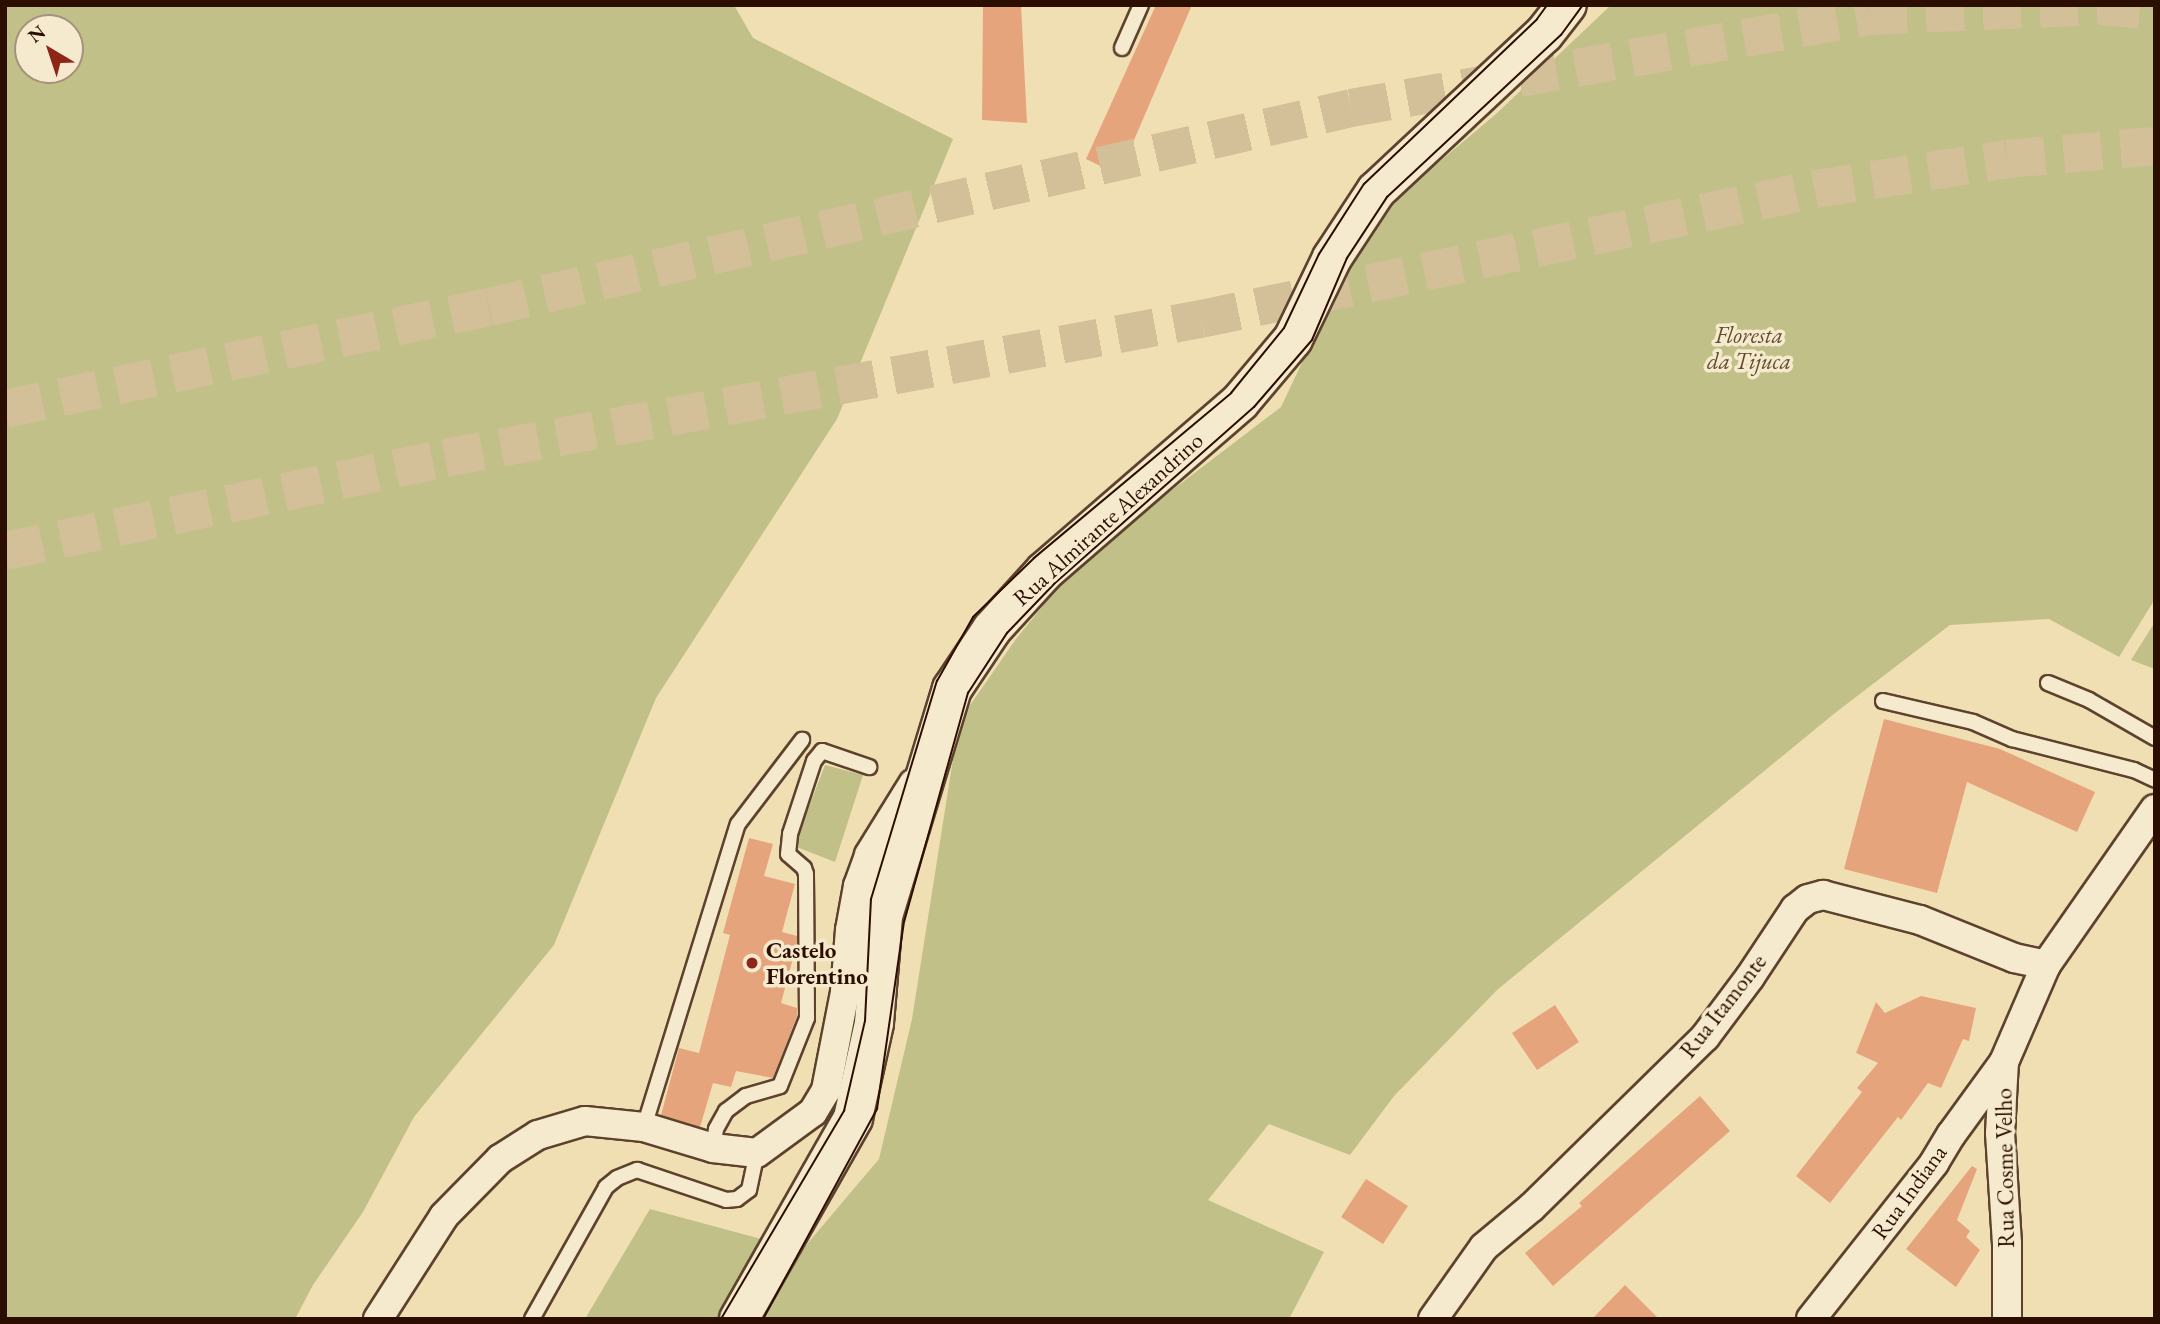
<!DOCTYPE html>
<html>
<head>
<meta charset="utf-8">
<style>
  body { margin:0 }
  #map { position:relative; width:2160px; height:1324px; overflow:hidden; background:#f1dfb4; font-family:"EB Garamond",serif }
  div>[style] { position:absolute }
  .green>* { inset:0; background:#c1c088 }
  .building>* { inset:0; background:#e6a47d }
  .highway-tunnel>* { height:38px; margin-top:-19px; transform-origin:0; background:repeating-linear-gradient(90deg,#d3c099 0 38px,transparent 0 57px) }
  .roads { filter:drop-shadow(2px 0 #5d422d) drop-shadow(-2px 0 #5d422d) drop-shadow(0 2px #5d422d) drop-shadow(0 -2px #5d422d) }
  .lane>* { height:14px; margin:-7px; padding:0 7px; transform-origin:7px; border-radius:7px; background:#f6eace }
  .street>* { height:28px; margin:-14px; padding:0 14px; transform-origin:14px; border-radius:14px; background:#f6eace }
  .secondary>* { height:38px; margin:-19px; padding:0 19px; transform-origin:19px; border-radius:19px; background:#f6eace }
  .tram>* { height:2px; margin:-1px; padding:0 1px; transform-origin:1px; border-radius:1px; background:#2c0e00 }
  .dots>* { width:19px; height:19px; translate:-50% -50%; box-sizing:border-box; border:4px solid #f6eace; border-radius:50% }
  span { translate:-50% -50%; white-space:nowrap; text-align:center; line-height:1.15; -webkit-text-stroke:7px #f6eace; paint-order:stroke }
  .park-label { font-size:23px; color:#604c30; font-style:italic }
  .street-label { font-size:23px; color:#2c0e00 }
  .poi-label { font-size:23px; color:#2c0e00; font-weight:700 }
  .left { translate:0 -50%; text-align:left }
  .frame { position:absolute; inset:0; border:7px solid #2c0e00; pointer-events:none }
  .north { position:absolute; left:14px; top:14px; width:70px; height:70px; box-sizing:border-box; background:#f6eace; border:2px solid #a5927c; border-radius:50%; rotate:321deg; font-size:19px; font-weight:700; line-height:28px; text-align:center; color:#2c0e00 }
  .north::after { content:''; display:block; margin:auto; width:24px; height:32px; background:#8f2418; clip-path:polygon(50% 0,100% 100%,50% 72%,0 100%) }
</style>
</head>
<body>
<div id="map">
  <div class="green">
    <i style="clip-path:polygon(evenodd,5px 5px,734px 5px,753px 38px,953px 139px,837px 419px,656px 698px,554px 945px,414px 1117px,363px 1212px,313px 1285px,295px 1319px,5px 1319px,5px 5px,28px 28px,70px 28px,70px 70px,28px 70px,28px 28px)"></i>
    <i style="clip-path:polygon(1611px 5px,2155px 5px,2155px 599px,2119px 657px,2049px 619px,1950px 625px,1835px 713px,1497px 990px,1394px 1096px,1350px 1155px,1269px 1124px,1208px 1200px,1324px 1252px,1289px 1319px,585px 1319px,650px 1209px,802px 1250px,879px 1159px,912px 1019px,959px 721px,1016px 639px,1078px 562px,1281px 407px,1369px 221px,1496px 114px)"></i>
    <i style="clip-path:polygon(2155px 622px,2155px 669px,2131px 660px)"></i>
    <i style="clip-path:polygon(825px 765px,863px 775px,835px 862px,794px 846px)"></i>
  </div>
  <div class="building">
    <i style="clip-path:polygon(983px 5px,1021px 5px,1027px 123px,982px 120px)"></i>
    <i style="clip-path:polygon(1156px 5px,1192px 5px,1119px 175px,1086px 159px)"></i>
    <i style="clip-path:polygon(1884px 719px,2000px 749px,2095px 792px,2077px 832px,1967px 782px,1937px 893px,1844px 869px)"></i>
    <i style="clip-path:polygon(749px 838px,773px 844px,764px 876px,795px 884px,782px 932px,797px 936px,797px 943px,781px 1003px,797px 1008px,797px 1016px,773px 1078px,736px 1071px,731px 1087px,713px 1083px,700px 1127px,661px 1115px,679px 1048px,699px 1053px,730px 935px,723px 933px)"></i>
    <i style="clip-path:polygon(1921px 996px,1976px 1008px,1969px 1041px,1963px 1039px,1941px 1088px,1928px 1083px,1901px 1120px,1898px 1117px,1830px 1203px,1796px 1176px,1862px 1092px,1857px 1088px,1878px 1063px,1856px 1053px,1876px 1002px,1885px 1013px)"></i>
    <i style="clip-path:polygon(1555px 1005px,1579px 1042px,1537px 1070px,1512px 1033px)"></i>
    <i style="clip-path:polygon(1700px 1096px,1730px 1131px,1553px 1286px,1525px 1253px,1582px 1206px,1579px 1203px)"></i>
    <i style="clip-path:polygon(1972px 1166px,1977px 1169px,1957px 1220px,1970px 1231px,1966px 1237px,1980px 1250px,1956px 1287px,1906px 1249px)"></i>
    <i style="clip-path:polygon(1366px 1179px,1408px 1206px,1383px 1244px,1341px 1217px)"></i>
    <i style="clip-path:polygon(1625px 1285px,1659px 1319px,1592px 1319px)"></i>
  </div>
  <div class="highway-tunnel">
    <i style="left:5px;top:409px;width:495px;rotate:-11.9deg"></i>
    <i style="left:489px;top:307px;width:885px;rotate:-13deg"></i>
    <i style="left:1351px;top:108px;width:526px;rotate:-10.07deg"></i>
    <i style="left:1869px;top:16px;width:233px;rotate:-2.5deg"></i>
    <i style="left:2102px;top:6px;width:53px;rotate:5.4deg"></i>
    <i style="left:5px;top:551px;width:450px;rotate:-11.9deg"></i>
    <i style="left:445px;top:458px;width:769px;rotate:-10.42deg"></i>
    <i style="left:1201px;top:319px;width:629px;rotate:-11.94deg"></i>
    <i style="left:1816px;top:189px;width:193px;rotate:-8.9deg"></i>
    <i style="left:2007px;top:159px;width:149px;rotate:-5deg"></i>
  </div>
  <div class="roads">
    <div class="lane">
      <i style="left:1122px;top:48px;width:47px;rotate:-66.2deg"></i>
      <i style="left:2048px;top:683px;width:44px;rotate:22.5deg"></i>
      <i style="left:2089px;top:700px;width:76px;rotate:29.9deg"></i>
      <i style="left:1883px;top:701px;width:92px;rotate:13.1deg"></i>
      <i style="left:1973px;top:722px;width:43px;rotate:23.6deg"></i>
      <i style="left:2012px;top:739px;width:126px;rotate:14.3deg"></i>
      <i style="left:2134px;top:770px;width:23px;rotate:25deg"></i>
      <i style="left:644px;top:1127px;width:317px;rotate:-72.8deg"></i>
      <i style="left:738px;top:824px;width:106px;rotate:-52.7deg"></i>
      <i style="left:713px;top:1148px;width:19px;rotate:-81deg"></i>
      <i style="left:716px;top:1129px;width:21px;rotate:-61deg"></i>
      <i style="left:726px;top:1111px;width:25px;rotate:-37deg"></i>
      <i style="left:746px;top:1096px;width:35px;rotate:-16deg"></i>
      <i style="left:780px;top:1086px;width:73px;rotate:-68.3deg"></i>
      <i style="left:807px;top:1018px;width:144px;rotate:-90.4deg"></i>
      <i style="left:806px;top:874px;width:6px;rotate:-108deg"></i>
      <i style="left:804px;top:868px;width:21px;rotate:-139deg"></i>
      <i style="left:788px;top:854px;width:20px;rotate:-84deg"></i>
      <i style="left:790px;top:834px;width:77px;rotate:-71.8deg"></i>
      <i style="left:814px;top:761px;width:13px;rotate:-51deg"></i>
      <i style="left:822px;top:751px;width:50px;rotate:18.8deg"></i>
      <i style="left:532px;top:1319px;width:151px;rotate:-60.7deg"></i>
      <i style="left:606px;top:1187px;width:14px;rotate:-39deg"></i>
      <i style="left:617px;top:1178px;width:22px;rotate:-22deg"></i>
      <i style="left:637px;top:1170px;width:94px;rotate:18.6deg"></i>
      <i style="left:726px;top:1200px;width:11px;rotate:-5deg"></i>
      <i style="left:737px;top:1199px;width:15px;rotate:-37deg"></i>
      <i style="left:749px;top:1190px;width:38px;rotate:-78deg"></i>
    </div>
    <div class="street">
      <i style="left:378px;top:1319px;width:122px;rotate:-57.3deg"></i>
      <i style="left:444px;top:1216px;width:80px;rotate:-45.5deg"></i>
      <i style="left:500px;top:1159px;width:45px;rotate:-32.3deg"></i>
      <i style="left:538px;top:1135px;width:49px;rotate:-16.6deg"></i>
      <i style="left:585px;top:1121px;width:59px;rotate:5.8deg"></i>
      <i style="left:644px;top:1127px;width:72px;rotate:16.9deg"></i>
      <i style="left:713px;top:1148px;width:44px;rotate:6.5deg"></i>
      <i style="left:757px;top:1153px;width:69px;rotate:-36.2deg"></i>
      <i style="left:813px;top:1112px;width:26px;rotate:-59deg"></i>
      <i style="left:826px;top:1090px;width:100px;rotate:-79deg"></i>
      <i style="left:845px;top:992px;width:62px;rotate:-85.4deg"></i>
      <i style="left:850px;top:930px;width:45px;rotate:-79.7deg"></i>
      <i style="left:858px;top:886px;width:33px;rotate:-70deg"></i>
      <i style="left:869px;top:855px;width:84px;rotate:-58.2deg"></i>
      <i style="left:1433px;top:1319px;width:88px;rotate:-54.7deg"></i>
      <i style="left:1484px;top:1247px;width:62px;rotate:-39.8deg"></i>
      <i style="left:1532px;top:1207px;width:243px;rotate:-44.5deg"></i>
      <i style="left:1705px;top:1037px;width:75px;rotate:-53.1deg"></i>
      <i style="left:1750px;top:977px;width:82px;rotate:-56.5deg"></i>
      <i style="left:1795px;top:909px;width:16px;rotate:-38deg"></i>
      <i style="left:1808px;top:899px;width:16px;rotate:-15deg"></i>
      <i style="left:1823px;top:895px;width:100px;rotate:14.5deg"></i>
      <i style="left:1920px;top:920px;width:101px;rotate:22deg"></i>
      <i style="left:2014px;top:958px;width:33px;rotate:12deg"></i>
      <i style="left:1811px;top:1319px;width:199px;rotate:-51.7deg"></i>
      <i style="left:1934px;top:1163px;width:33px;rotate:-59deg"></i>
      <i style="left:1951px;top:1135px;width:90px;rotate:-54deg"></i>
      <i style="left:2007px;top:1319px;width:75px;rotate:-90deg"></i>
      <i style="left:2007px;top:1244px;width:111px;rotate:-93.6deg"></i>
      <i style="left:2000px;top:1133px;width:71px;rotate:-86.8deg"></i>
      <i style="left:2004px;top:1062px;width:106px;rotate:-66.6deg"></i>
      <i style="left:2046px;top:965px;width:190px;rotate:-55.1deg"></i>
    </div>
    <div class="secondary">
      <i style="left:739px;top:1319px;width:231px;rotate:-60.4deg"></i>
      <i style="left:853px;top:1118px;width:97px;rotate:-77.5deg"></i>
      <i style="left:874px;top:1023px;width:107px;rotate:-85.2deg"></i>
      <i style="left:883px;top:916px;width:237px;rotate:-73.1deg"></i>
      <i style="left:952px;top:689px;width:72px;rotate:-56.3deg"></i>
      <i style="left:992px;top:629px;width:79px;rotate:-47.6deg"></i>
      <i style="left:1045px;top:571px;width:258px;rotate:-40.9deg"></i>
      <i style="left:1240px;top:402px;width:82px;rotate:-49.9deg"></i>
      <i style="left:1293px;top:339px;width:90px;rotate:-64.3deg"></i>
      <i style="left:1332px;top:258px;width:80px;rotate:-56.7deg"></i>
      <i style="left:1376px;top:191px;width:230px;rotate:-43.1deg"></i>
      <i style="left:1544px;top:34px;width:37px;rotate:-52deg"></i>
    </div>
  </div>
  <div class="tram">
    <i style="left:721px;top:1319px;width:242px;rotate:-59.4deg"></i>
    <i style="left:844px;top:1111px;width:92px;rotate:-76.9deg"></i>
    <i style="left:865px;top:1021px;width:122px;rotate:-87.2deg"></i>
    <i style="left:871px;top:899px;width:228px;rotate:-73.2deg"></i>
    <i style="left:937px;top:681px;width:73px;rotate:-60.6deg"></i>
    <i style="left:973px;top:617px;width:85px;rotate:-44deg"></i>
    <i style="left:1034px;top:558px;width:257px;rotate:-39.9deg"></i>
    <i style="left:1231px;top:393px;width:84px;rotate:-50.8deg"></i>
    <i style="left:1284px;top:328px;width:82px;rotate:-64.7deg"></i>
    <i style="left:1319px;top:254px;width:83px;rotate:-57.3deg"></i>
    <i style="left:1364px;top:184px;width:239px;rotate:-43.6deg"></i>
    <i style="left:1537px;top:19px;width:17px;rotate:-54deg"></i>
    <i style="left:763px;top:1319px;width:239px;rotate:-61.5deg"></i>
    <i style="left:877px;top:1109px;width:189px;rotate:-81.8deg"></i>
    <i style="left:904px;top:922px;width:238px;rotate:-74.4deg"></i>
    <i style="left:968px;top:693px;width:72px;rotate:-57deg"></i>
    <i style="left:1007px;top:633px;width:69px;rotate:-46.2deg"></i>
    <i style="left:1055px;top:583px;width:266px;rotate:-41.5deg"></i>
    <i style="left:1254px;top:407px;width:89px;rotate:-49.1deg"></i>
    <i style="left:1312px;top:340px;width:89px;rotate:-66.9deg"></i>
    <i style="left:1347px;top:258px;width:73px;rotate:-56.7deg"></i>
    <i style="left:1387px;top:197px;width:238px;rotate:-43deg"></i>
    <i style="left:1561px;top:35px;width:37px;rotate:-54deg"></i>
  </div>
  <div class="dots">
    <i style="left:752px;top:963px;background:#8f2418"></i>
  </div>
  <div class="park-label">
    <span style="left:1749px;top:348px">Floresta<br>da Tijuca</span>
  </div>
  <div class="street-label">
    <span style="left:1108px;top:519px;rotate:-42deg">Rua Almirante Alexandrino</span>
    <span style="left:1723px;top:1006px;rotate:-52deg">Rua Itamonte</span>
    <span style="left:2005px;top:1168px;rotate:-91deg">Rua Cosme Velho</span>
    <span style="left:1909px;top:1192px;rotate:-54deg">Rua Indiana</span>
  </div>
  <div class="poi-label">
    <span class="left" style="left:766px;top:963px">Castelo<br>Florentino</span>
  </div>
  <div class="frame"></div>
  <div class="north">N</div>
</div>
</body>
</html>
